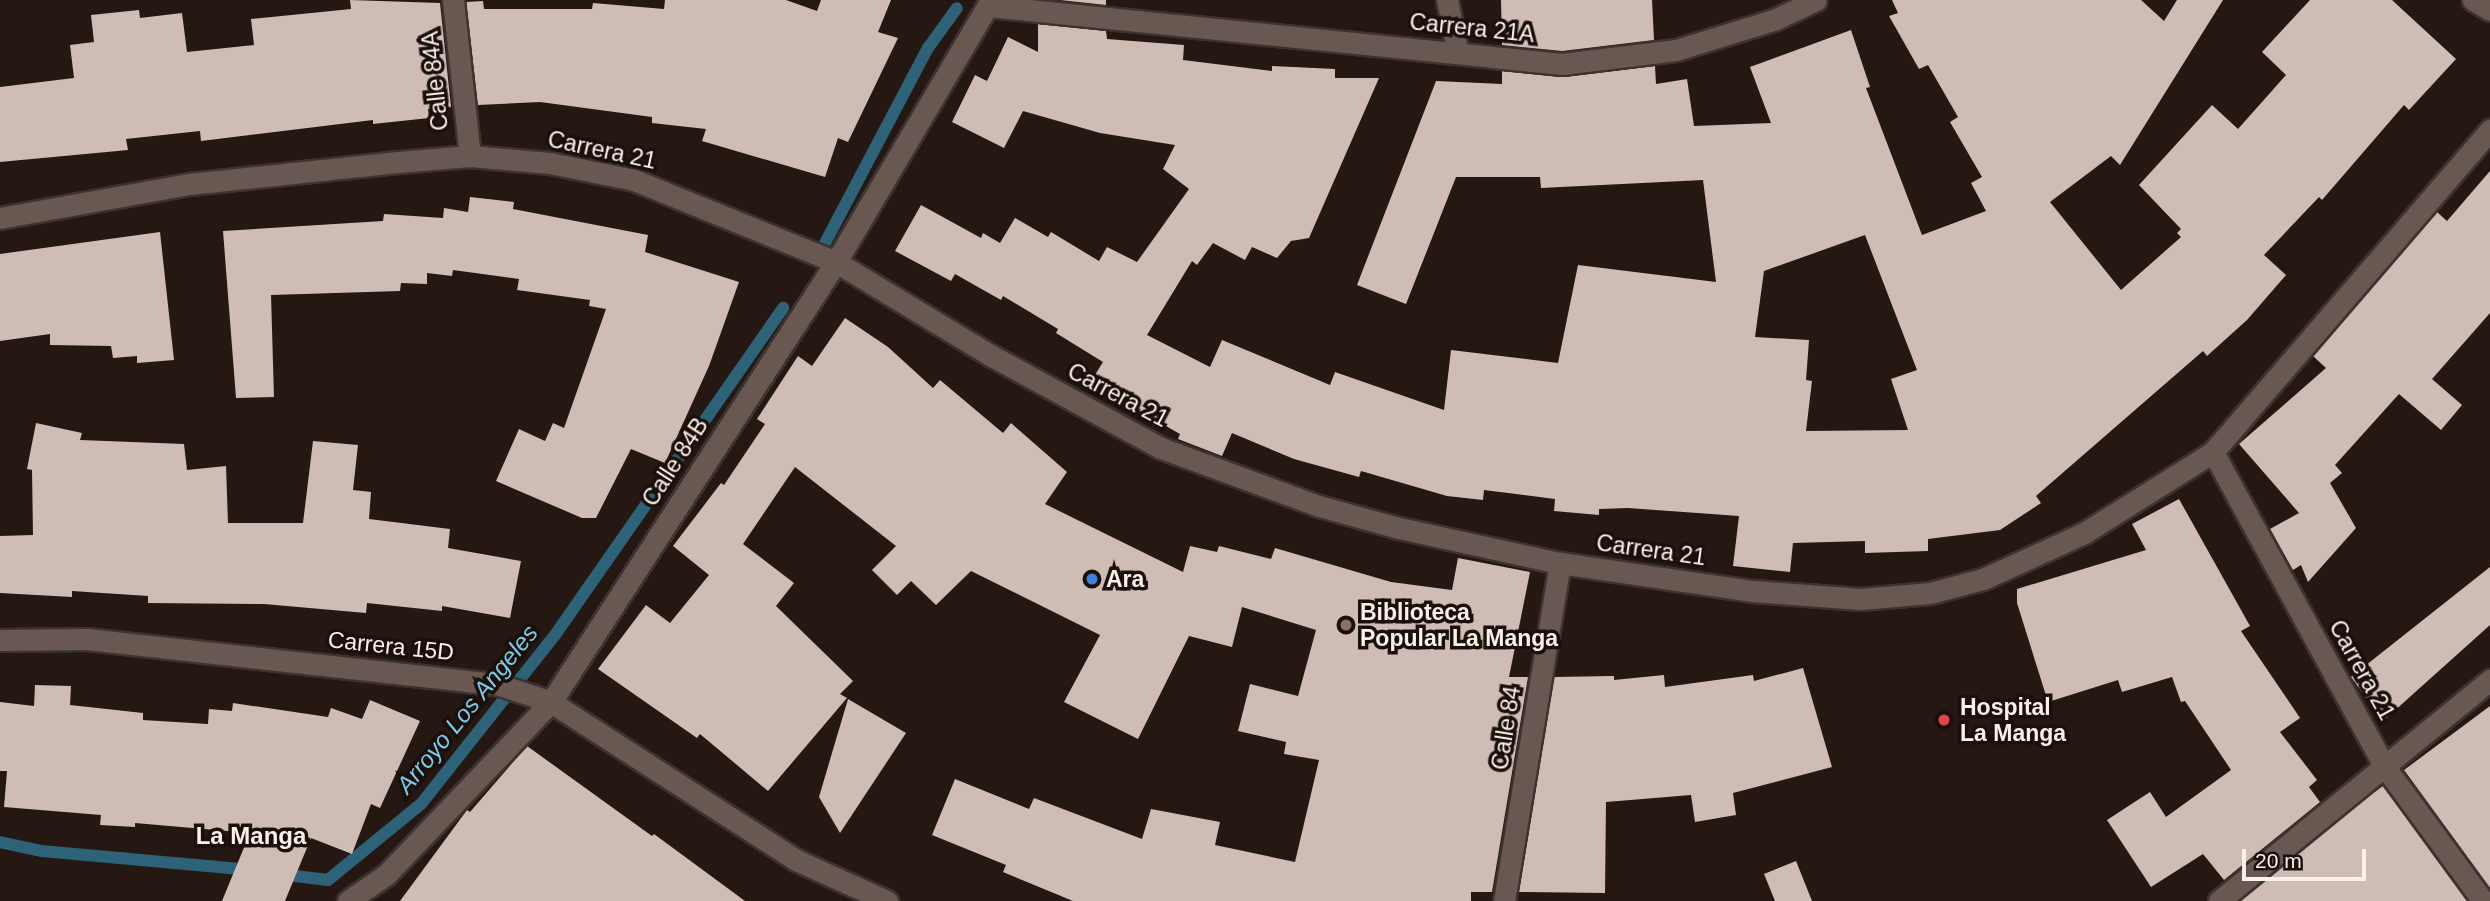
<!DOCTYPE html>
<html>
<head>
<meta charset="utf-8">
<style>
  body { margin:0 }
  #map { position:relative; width:2490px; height:901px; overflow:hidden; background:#251812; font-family:Arial,sans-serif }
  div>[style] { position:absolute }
  .stream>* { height:12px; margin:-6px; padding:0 6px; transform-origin:6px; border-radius:6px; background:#2d6278 }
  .building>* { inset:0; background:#cfbcb4 }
  .roads { filter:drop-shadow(2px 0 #3c3331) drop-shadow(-2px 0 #3c3331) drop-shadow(0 2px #3c3331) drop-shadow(0 -2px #3c3331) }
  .minor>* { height:21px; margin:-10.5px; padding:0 10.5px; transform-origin:10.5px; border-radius:10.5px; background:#695852 }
  .dots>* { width:19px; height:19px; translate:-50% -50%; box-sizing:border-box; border:4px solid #1b0f0a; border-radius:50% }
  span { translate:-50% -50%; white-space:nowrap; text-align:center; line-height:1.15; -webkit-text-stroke:7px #1b0f0a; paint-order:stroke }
  .street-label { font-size:23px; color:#faf0ec }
  .poi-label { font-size:23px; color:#faf0ec; font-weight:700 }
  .left { translate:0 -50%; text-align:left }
  .water-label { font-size:24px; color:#77ccef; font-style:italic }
  .neighbourhood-label { font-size:24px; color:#faf0ec; font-weight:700 }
  .scale { position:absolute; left:2242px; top:849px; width:124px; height:32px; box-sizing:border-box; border:4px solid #faf0ec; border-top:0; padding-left:9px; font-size:21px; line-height:24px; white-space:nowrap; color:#faf0ec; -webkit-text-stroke:5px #1b0f0a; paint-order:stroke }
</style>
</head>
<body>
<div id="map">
  <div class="stream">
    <i style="left:824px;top:245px;width:223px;rotate:-62.2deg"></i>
    <i style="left:928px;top:48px;width:49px;rotate:-54.1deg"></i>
    <i style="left:0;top:842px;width:43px;rotate:12.1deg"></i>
    <i style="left:42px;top:851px;width:210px;rotate:5.2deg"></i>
    <i style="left:279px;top:874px;width:49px;rotate:7deg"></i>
    <i style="left:328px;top:880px;width:120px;rotate:-39.3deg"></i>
    <i style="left:421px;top:804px;width:216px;rotate:-51.6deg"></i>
    <i style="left:555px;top:635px;width:399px;rotate:-55.1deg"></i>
  </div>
  <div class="building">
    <i style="clip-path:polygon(350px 0,440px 3px,451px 107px,428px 109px,429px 118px,373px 124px,373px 120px,201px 141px,200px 131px,126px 139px,128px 150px,0 162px,0 87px,74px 78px,70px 45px,94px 42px,91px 15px,139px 10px,140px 18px,182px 13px,187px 52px,254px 45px,251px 19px,351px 9px)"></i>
    <i style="clip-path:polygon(665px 0,786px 0,817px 11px,821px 0,891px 0,878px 32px,898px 38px,848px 142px,838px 138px,825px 177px,702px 141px,706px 129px,652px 123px,652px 117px,540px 102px,478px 105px,466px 2px,483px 1px,484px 9px,592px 9px,593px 3px,664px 9px)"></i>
    <i style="clip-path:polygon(1060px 0,1106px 0,1106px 5px)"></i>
    <i style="clip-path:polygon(1501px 0,1652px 0,1654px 40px,1562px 51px,1502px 45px)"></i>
    <i style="clip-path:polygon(evenodd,1892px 0,2141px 0,2164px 21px,2177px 0,2223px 0,2120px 165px,2111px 156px,2050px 202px,2121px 290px,2181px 237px,2177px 233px,2181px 229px,2139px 185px,2212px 105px,2238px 129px,2286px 75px,2262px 52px,2310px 0,2392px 0,2456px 59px,2409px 110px,2404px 105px,2322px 200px,2319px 197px,2264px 255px,2286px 275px,2247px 320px,2207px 356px,2203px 351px,2036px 496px,2041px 503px,2000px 530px,1928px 539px,1928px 551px,1865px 553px,1865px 541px,1793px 543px,1790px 572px,1733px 566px,1739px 516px,1628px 508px,1599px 509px,1599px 515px,1554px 511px,1555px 499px,1484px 490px,1483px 500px,1447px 496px,1361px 471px,1359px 477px,1294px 459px,1232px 433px,1222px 456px,1178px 439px,1180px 434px,1090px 383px,1103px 362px,1056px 333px,1058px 329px,1003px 296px,1001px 300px,955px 274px,951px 281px,895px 251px,921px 205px,981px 238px,983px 233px,1000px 243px,1015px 218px,1048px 237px,1051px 232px,1099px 261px,1107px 247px,1137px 262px,1189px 189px,1163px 169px,1175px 145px,1100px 133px,1023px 111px,1004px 148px,952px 122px,975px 75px,987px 81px,1008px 37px,1038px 52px,1038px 24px,1106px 31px,1107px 39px,1184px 45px,1183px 60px,1272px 71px,1272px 66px,1335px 69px,1335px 78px,1379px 78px,1309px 238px,1291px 241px,1277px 258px,1252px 247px,1245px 260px,1213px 243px,1197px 265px,1192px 261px,1147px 335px,1210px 367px,1222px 340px,1330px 385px,1335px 372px,1444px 410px,1451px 350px,1558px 363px,1578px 265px,1716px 282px,1703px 180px,1541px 188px,1540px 177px,1456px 177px,1406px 304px,1357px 285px,1436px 81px,1502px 84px,1502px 71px,1563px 77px,1655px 66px,1656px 84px,1687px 79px,1694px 126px,1771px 123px,1750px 67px,1851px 30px,1870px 87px,1866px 88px,1922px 235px,1986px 211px,1971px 183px,1982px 177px,1950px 122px,1958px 117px,1928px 65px,1919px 69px,1889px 16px,1898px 13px,1892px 0,1865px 235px,1917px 370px,1891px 379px,1908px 430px,1806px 431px,1812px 381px,1806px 380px,1809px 340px,1755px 337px,1764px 271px,1865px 235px)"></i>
    <i style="clip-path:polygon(2490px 171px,2490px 313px,2432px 379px,2462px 405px,2441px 430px,2399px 394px,2335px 465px,2342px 473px,2330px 483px,2356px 528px,2308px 582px,2301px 565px,2293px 570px,2270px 529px,2299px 513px,2239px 444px,2326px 368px,2313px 356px,2437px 212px,2447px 221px)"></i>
    <i style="clip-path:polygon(470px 197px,514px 202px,513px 209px,648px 235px,645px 252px,739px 282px,709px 366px,665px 463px,631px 449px,596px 518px,582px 518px,496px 481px,519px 429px,545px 441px,553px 423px,564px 428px,606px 309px,589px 306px,590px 300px,517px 290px,519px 279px,453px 270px,452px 276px,427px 273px,427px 284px,401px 283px,400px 291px,271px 295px,274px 397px,236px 398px,223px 231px,383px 221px,384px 214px,443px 218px,444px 208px,468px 212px)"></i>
    <i style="clip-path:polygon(160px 232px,174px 360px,137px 363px,137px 356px,113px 358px,111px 346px,50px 345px,50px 334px,0 341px,0 254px)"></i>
    <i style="clip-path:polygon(845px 318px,888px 347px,933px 388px,940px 380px,1003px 433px,1011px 423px,1067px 472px,1045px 504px,1183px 572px,1190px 546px,1217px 552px,1219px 546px,1271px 559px,1275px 548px,1391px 582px,1452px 590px,1458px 558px,1530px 572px,1509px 677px,1528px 677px,1492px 892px,1471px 892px,1471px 901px,1073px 901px,1003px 872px,1006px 865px,932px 835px,955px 779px,1029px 809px,1034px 798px,1142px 839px,1151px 809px,1220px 822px,1215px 845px,1295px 862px,1319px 760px,1284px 754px,1286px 742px,1238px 731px,1250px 684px,1298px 696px,1316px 630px,1242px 607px,1232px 647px,1189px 636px,1138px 739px,1064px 702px,1100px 635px,971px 571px,936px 605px,911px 581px,897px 595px,872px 570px,896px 546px,795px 467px,743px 544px,794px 583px,776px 606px,853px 681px,840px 694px,847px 698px,768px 791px,700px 734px,697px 738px,598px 669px,646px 605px,670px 623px,709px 575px,673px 546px,721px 483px,724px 485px,765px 424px,757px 419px,798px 356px,812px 366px)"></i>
    <i style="clip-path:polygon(36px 423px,82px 433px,80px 440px,184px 444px,187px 470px,226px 466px,228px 523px,303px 523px,313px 441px,358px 445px,353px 490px,371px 492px,369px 519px,450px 529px,448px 548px,521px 561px,510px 618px,442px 606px,442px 611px,367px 603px,366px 613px,264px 604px,148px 603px,148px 596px,72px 591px,72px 597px,0 593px,0 536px,33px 535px,32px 470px,27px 469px)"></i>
    <i style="clip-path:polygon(2179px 499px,2250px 626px,2241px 631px,2300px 718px,2280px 732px,2317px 780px,2309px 787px,2320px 802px,2224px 880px,2203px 854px,2151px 887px,2107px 820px,2150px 792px,2166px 817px,2231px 770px,2185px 701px,2181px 702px,2172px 677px,2122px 692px,2118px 680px,2048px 702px,2017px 603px,2017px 589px,2146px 550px,2132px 524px)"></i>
    <i style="clip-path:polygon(2490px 567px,2490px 625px,2383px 721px,2351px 677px)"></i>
    <i style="clip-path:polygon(1803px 668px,1832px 767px,1733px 793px,1736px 815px,1695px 822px,1691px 795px,1606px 802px,1605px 893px,1519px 892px,1554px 677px,1614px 676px,1614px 680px,1664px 675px,1665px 687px,1753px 675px,1754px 681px)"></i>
    <i style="clip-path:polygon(35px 685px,71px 686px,70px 705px,143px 713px,143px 720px,208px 724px,209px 709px,232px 711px,233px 703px,328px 717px,331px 708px,362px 719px,370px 700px,420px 721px,380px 808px,371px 804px,352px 854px,311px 838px,285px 901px,222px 901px,250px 833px,135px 823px,135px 827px,100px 825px,101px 815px,4px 807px,7px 771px,0 771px,0 702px,34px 706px)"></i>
    <i style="clip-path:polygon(848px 699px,906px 733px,840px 833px,819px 797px)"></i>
    <i style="clip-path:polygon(2490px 706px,2490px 888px,2404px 770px)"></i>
    <i style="clip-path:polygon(527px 746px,652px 836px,654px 834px,745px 901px,400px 901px,467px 810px,470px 812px)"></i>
    <i style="clip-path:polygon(2383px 786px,2467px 901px,2240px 901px,2362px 801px)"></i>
    <i style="clip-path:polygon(1796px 861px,1812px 901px,1775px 901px,1764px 874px)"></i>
  </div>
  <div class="roads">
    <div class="minor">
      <i style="left:453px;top:0;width:157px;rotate:83.8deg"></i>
      <i style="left:1447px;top:0;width:54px;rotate:78.3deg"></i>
      <i style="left:2473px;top:0;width:20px;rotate:30deg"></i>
      <i style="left:989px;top:6px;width:576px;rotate:5.78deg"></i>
      <i style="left:1562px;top:64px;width:115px;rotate:-7deg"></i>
      <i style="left:1676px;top:50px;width:105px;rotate:-17.2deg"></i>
      <i style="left:1776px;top:19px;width:44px;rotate:-25.4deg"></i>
      <i style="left:0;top:218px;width:192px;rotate:-10.2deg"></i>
      <i style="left:189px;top:184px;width:210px;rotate:-6deg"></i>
      <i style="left:398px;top:162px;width:72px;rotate:-4.8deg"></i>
      <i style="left:470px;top:156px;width:80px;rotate:5deg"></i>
      <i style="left:550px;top:163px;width:86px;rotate:11.4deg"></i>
      <i style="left:634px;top:180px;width:218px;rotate:22.1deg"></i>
      <i style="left:836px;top:262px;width:182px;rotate:31.1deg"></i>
      <i style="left:992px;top:356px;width:192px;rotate:28.6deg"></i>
      <i style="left:1161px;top:448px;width:168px;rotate:20.2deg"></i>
      <i style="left:1319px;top:506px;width:83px;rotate:15.4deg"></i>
      <i style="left:1399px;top:528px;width:165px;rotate:12.3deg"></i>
      <i style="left:1560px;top:563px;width:195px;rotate:8.3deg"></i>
      <i style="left:1753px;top:591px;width:108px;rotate:4.2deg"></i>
      <i style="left:1861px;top:599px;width:69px;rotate:-5deg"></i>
      <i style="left:1930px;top:593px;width:55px;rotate:-14.8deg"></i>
      <i style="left:1983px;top:579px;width:111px;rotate:-24.5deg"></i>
      <i style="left:2084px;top:533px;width:152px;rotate:-32.1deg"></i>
      <i style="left:2213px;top:452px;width:425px;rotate:-49.3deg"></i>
      <i style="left:2213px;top:452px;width:359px;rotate:61.4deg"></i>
      <i style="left:2385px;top:767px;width:166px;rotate:53.8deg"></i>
      <i style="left:0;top:640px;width:87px;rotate:-0.7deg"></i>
      <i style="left:87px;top:639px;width:412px;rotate:6.3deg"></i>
      <i style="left:497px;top:684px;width:57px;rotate:18.4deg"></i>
      <i style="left:551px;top:702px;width:292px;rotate:32.8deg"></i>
      <i style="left:796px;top:860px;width:100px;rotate:24.3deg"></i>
      <i style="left:348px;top:901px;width:47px;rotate:-34.7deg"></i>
      <i style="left:387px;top:874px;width:238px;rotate:-46.4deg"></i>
      <i style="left:551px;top:702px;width:524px;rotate:-57.07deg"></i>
      <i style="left:836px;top:262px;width:304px;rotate:-59.4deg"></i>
      <i style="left:1504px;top:901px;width:343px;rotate:-80.6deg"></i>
      <i style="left:2219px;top:901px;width:350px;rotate:-39.2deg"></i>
    </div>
  </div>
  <div class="dots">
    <i style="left:1092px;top:579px;background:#3f7fe0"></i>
    <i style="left:1346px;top:625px;background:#8d6e63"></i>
    <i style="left:1944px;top:720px;background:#e0444e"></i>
  </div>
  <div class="street-label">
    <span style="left:1472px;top:28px;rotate:6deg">Carrera 21A</span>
    <span style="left:435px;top:81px;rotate:-96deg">Calle 84A</span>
    <span style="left:602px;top:150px;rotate:12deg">Carrera 21</span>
    <span style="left:1118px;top:395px;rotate:28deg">Carrera 21</span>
    <span style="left:675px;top:462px;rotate:-57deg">Calle 84B</span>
    <span style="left:1651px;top:550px;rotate:8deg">Carrera 21</span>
    <span style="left:391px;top:646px;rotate:6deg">Carrera 15D</span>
    <span style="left:2362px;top:670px;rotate:61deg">Carrera 21</span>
    <span style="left:1506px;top:728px;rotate:-81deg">Calle 84</span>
  </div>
  <div class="poi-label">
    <span class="left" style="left:1106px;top:579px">Ara</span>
    <span class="left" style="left:1360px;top:625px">Biblioteca<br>Popular La Manga</span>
    <span class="left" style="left:1960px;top:720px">Hospital<br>La Manga</span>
  </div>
  <div class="water-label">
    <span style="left:467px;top:709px;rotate:-51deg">Arroyo Los Angeles</span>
  </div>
  <div class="neighbourhood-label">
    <span style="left:251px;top:836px">La Manga</span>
  </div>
  <div class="scale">20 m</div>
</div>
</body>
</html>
